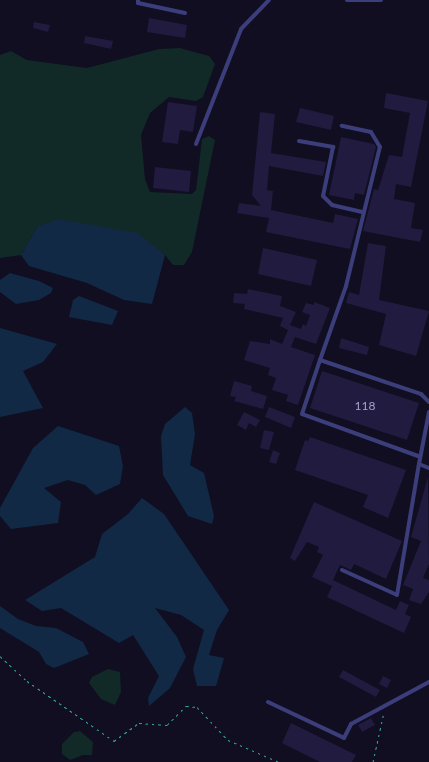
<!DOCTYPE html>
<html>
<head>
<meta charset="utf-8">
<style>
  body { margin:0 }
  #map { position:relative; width:429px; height:762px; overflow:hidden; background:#100e20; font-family:Lato,sans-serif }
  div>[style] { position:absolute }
  .green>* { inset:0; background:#112927 }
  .water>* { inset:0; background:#112945 }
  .building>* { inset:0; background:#201b3f }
  .path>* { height:1px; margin-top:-0.5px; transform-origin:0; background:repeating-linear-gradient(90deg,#35aa9c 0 2.5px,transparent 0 6.5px) }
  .service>* { height:4px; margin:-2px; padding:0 2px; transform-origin:2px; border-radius:2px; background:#3c3e7c }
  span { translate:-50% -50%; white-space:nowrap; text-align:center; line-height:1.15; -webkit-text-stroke:4px #100e20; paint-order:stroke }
  .number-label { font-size:12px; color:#a6a2cd }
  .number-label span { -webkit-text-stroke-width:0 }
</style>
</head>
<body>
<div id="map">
  <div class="green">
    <i style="clip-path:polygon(180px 48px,209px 56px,215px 64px,203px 97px,196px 101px,169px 97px,150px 113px,141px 135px,145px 179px,150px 192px,192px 194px,196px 190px,202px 139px,209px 136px,215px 140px,192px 252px,184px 265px,173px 265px,165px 255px,37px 227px,21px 255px,0 258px,0 55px,11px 51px,27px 60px,87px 68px,159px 49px)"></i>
    <i style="clip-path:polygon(108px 669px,120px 672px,121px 692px,115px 705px,101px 699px,89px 683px,92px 677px)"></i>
    <i style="clip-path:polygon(80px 731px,93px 742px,92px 755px,83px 755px,70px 760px,62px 754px,62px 744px,74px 732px)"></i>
  </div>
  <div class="water">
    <i style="clip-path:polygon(58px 219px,138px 233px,165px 255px,152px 304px,124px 300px,87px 283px,29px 266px,21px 255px,37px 227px)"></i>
    <i style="clip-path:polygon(10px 273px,39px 281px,53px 288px,51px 293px,39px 300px,16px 304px,0 292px,0 280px)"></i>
    <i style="clip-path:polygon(79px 296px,118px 311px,112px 325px,69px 317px,73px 300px)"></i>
    <i style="clip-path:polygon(0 328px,57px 344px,43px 362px,23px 371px,43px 408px,0 417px)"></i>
    <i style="clip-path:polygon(185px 407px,192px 413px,195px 434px,190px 465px,204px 473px,214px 516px,212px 524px,188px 516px,163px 475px,161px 436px,165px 424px)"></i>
    <i style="clip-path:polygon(58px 426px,119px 446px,123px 466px,120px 484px,96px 495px,85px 485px,68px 480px,44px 488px,61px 502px,58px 523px,11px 529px,0 516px,0 508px,33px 448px)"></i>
    <i style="clip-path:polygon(142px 498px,164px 514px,229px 610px,217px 630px,209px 655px,224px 658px,216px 686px,197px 686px,193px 669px,204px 630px,181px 615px,155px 608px,177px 637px,186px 657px,170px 688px,149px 706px,148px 698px,159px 676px,133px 635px,119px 643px,61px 608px,42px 611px,25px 600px,95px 557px,102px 534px,128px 514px)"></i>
    <i style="clip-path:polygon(0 606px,18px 619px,36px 626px,56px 628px,83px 642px,89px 654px,54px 668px,46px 664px,39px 652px,0 628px)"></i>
  </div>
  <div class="building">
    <i style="clip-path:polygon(149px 18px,187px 25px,185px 38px,147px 32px)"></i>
    <i style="clip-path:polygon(34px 22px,50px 25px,48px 32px,33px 28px)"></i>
    <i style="clip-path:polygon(85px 36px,113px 41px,111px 49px,84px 43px)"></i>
    <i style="clip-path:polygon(386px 93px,428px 101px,411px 187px,396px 184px,394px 199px,415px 203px,411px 228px,423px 230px,420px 242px,363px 231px,374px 189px,378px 190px,389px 155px,402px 157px,410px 113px,384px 108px)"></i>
    <i style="clip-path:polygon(168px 102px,197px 106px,193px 132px,180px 130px,178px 144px,162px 142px)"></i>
    <i style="clip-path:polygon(300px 108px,334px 116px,331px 130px,296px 122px)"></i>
    <i style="clip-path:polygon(260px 112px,275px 114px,271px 153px,326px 162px,323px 176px,269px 166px,267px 190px,273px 191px,271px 210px,333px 223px,335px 214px,358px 219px,350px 249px,266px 232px,269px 218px,237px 213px,239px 203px,261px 206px,252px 195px)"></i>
    <i style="clip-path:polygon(341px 137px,374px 144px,376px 147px,364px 195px,355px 193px,354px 200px,329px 195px)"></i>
    <i style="clip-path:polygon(155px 167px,191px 171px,189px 192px,153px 188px)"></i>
    <i style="clip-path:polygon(368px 243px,386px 246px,379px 300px,429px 311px,416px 356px,379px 345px,386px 314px,346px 303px,349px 292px,359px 295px)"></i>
    <i style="clip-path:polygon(263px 248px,317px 260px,311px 286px,258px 274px)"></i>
    <i style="clip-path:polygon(248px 289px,282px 296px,280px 306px,296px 312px,290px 325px,301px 329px,303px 324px,306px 326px,310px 315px,302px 312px,306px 303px,314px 305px,314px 302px,330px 308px,316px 344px,295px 337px,291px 347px,315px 355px,298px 405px,286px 401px,288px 395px,272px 390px,276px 378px,268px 375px,270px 368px,244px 360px,250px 341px,270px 344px,270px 339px,282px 344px,288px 330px,280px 326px,283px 318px,244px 309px,245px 304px,233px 303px,234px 293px,247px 294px)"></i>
    <i style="clip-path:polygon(341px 338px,369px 347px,367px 355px,339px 348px)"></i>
    <i style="clip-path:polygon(322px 371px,419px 403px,407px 440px,310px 408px)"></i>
    <i style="clip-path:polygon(234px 381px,252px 386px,251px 391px,267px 396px,263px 409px,234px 401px,236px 397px,230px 396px)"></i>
    <i style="clip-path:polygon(269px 407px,295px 417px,291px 428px,265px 417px)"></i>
    <i style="clip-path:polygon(244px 412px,260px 420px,256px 427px,249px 423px,246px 430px,237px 425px)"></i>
    <i style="clip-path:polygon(264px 430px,274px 432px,269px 450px,260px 448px)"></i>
    <i style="clip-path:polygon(310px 437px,406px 470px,388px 518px,363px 507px,368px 495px,295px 470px,305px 440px,308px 441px)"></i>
    <i style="clip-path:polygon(273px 450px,280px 453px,276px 464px,269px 462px)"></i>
    <i style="clip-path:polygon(428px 477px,429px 564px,423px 578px,429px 580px,429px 592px,421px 604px,409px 600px,413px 589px,403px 585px,421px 541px,411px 537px)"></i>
    <i style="clip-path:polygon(314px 502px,402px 541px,386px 579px,354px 564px,351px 570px,340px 565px,333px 580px,396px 610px,400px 601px,409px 605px,405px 614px,411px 617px,404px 633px,327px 597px,332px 586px,312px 577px,323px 555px,317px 552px,319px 547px,307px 542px,295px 561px,290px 558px)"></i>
    <i style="clip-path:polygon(343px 670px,380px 690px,376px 697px,339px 677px)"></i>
    <i style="clip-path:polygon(383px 676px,391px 680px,387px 688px,379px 684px)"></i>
    <i style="clip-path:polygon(371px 718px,375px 725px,362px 732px,358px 725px)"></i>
    <i style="clip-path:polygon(291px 723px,356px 755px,352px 762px,320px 762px,282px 743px)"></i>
  </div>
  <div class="path">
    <i style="left:0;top:656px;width:37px;rotate:43deg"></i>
    <i style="left:27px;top:681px;width:106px;rotate:34.6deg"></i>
    <i style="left:114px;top:741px;width:31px;rotate:-36deg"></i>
    <i style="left:139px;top:723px;width:28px;rotate:4deg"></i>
    <i style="left:167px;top:725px;width:27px;rotate:-45deg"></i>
    <i style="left:186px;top:706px;width:11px;rotate:5deg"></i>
    <i style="left:197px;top:707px;width:45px;rotate:46.8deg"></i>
    <i style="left:228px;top:740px;width:56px;rotate:23.3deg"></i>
    <i style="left:373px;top:762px;width:51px;rotate:-77.6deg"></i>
  </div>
  <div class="service">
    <i style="left:138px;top:0;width:3px;rotate:90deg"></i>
    <i style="left:138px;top:3px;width:48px;rotate:12deg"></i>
    <i style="left:347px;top:0;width:34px"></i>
    <i style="left:299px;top:141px;width:35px;rotate:10deg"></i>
    <i style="left:333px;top:147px;width:50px;rotate:101.5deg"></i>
    <i style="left:323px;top:196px;width:13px;rotate:45deg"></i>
    <i style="left:332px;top:205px;width:31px;rotate:13deg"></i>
    <i style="left:196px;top:144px;width:123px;rotate:-68.6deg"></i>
    <i style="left:241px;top:29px;width:40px;rotate:-46deg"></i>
    <i style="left:320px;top:360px;width:78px;rotate:-70.6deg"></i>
    <i style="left:346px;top:286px;width:143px;rotate:-76.3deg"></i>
    <i style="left:380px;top:147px;width:17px;rotate:-121deg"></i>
    <i style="left:371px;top:132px;width:30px;rotate:-168deg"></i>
    <i style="left:418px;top:456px;width:123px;rotate:-160.1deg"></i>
    <i style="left:302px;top:414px;width:57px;rotate:-71.6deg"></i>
    <i style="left:320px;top:360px;width:107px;rotate:18.6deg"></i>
    <i style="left:421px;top:394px;width:11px;rotate:45deg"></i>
    <i style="left:419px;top:464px;width:53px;rotate:-79.1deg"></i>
    <i style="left:342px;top:570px;width:60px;rotate:24.4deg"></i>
    <i style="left:397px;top:595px;width:133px;rotate:-80.5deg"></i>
    <i style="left:419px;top:464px;width:11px;rotate:22deg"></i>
    <i style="left:268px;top:702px;width:84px;rotate:25.3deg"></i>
    <i style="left:344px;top:738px;width:16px;rotate:-63deg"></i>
    <i style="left:351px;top:724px;width:89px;rotate:-28.3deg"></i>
  </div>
  <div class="number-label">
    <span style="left:365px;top:406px">118</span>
  </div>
</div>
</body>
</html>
